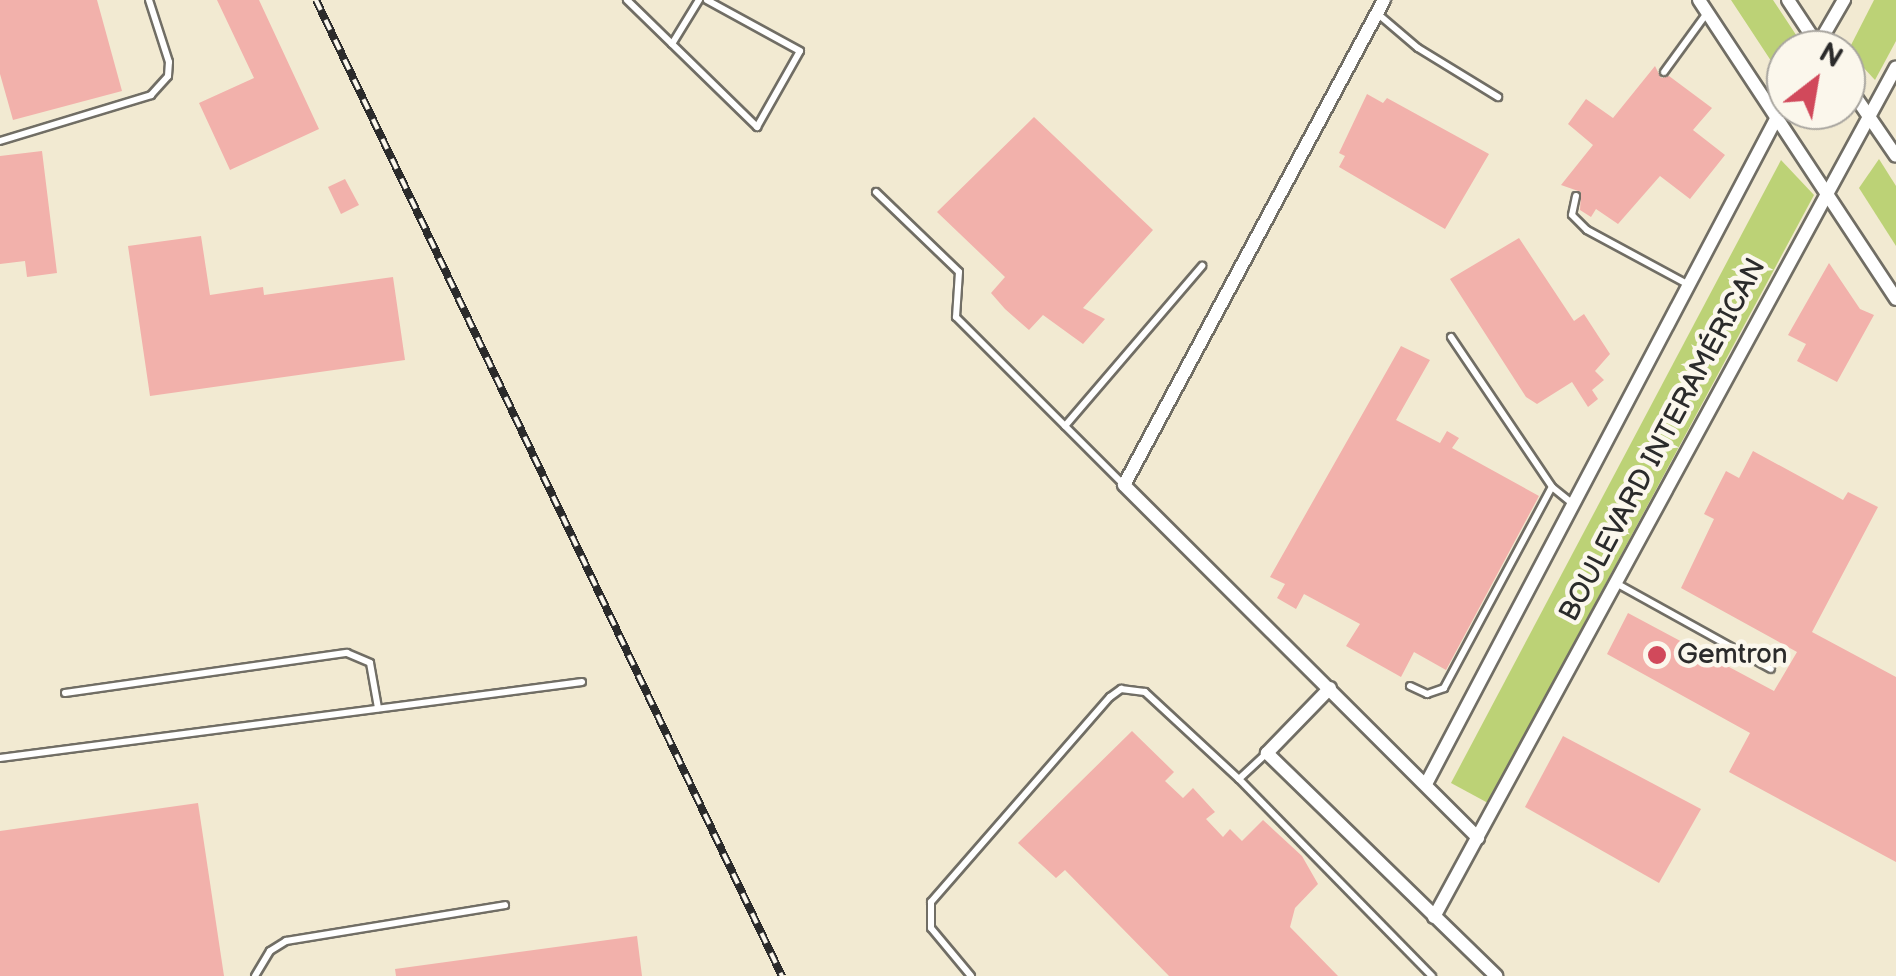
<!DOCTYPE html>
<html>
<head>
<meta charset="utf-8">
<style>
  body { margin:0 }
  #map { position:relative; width:1896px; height:976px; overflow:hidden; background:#f2ead2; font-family:"Balsamiq Sans",sans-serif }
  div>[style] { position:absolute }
  .green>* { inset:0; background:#bcd276 }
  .building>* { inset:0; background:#f2b1ab }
  .roads { filter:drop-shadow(2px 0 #716e65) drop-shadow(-2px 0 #716e65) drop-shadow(0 2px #716e65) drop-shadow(0 -2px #716e65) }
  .service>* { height:6px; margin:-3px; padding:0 3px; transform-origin:3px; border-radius:3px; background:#fff }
  .minor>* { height:12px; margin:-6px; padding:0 6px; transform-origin:6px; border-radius:6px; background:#fff }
  .rail>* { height:8px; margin-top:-4px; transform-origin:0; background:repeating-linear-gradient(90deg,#fbf7ec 0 11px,#2b2b2b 0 22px); box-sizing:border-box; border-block:2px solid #2b2b2b }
  .dots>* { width:28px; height:28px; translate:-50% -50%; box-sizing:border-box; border:5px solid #fbf7ec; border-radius:50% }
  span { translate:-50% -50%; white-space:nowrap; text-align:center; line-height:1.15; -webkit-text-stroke:9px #fbf7ec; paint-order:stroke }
  .street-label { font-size:28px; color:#2b2b2b }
  .poi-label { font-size:28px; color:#2b2b2b }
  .left { translate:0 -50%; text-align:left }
  .north { position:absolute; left:1766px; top:30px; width:100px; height:100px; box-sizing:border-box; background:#fbf7ec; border:2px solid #a8a59f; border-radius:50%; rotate:31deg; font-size:28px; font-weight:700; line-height:40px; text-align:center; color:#2b2b2b }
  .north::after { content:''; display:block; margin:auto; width:35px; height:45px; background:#d1495b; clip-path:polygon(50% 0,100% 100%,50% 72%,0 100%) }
</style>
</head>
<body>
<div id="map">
  <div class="green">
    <i style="clip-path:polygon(1731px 0,1773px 0,1806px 50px,1786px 50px,1783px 79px)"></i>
    <i style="clip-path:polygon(1874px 0,1896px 0,1896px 41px,1875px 80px,1848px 51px)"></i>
    <i style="clip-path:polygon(1879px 159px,1896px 186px,1896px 246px,1859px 188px)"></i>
    <i style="clip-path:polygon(1781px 160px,1814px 195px,1488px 803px,1451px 783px)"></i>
  </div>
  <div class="building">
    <i style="clip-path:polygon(0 0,97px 0,122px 91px,13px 120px,0 74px)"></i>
    <i style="clip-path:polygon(217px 0,259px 0,319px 129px,230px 170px,199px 103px,254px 78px)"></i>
    <i style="clip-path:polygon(1655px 66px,1661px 78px,1669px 76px,1712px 108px,1693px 130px,1725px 155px,1690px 199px,1660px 176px,1618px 224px,1596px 209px,1591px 217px,1580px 210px,1581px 192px,1561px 185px,1593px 145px,1568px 124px,1586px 99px,1613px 118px)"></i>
    <i style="clip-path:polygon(1367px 94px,1383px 103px,1387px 98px,1489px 154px,1445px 229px,1339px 167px,1345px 156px,1339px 153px)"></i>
    <i style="clip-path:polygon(1034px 117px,1153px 230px,1083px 308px,1105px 319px,1083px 344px,1043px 315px,1029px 330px,1005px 309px,991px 293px,1005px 277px,937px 212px)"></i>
    <i style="clip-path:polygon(42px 151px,57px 273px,27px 277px,25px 261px,0 264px,0 156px)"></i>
    <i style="clip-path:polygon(345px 179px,359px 205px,341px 214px,328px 187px)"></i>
    <i style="clip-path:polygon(201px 236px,210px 295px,263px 287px,264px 295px,393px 277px,405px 360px,150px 396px,128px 246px)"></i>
    <i style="clip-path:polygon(1519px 238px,1574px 321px,1584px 314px,1610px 354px,1595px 371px,1604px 380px,1592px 390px,1598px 399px,1588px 407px,1572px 382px,1537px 404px,1526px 397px,1450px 279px)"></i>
    <i style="clip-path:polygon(1829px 263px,1860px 309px,1874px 315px,1837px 382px,1797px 361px,1806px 344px,1788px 335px)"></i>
    <i style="clip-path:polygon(1401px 346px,1430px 360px,1396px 420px,1440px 443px,1447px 431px,1459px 438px,1452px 448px,1539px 496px,1446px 670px,1414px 652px,1401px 677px,1346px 646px,1360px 624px,1304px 594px,1296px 609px,1277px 598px,1285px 584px,1270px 577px)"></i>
    <i style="clip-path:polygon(1753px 451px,1843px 500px,1848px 492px,1878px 507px,1812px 632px,1896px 677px,1896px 862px,1729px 772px,1750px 733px,1607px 654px,1628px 613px,1774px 691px,1797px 652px,1681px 588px,1714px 519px,1704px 514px,1726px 471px,1739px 478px)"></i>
    <i style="clip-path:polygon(1132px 731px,1174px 772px,1165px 781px,1183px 798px,1193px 788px,1215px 812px,1206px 819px,1223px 837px,1230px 829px,1242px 841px,1263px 820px,1302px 856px,1318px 884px,1295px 908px,1290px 927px,1338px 976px,1169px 976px,1065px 870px,1056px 878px,1018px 843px)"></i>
    <i style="clip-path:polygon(1563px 736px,1701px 809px,1659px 883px,1525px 807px)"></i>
    <i style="clip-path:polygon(198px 803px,224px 976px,0 976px,0 831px)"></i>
    <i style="clip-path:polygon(637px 936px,642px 976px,396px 976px,395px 969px)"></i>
  </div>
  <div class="roads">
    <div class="service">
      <i style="left:627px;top:0;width:182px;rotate:44.3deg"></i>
      <i style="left:757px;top:127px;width:87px;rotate:-60.5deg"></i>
      <i style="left:800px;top:51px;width:106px;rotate:-151.3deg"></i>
      <i style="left:1378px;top:14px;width:52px;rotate:40.4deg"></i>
      <i style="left:1418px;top:48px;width:94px;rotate:31.5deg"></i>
      <i style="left:672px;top:44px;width:52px;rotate:-58.5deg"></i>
      <i style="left:1664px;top:72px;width:73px;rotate:-53.9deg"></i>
      <i style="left:0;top:141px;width:158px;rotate:-16.9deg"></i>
      <i style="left:151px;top:95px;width:25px;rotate:-48deg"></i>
      <i style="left:168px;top:76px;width:14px;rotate:-86deg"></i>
      <i style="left:169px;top:62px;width:65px;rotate:-107.9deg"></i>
      <i style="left:876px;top:192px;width:115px;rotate:43.9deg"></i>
      <i style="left:959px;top:272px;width:45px;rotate:93.8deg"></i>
      <i style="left:956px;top:317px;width:235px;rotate:45deg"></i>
      <i style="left:1576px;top:196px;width:19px;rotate:102deg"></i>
      <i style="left:1572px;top:215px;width:21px;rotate:45deg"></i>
      <i style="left:1587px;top:230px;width:114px;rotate:28.4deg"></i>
      <i style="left:1451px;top:337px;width:181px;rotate:56deg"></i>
      <i style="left:1552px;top:487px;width:26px;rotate:39deg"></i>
      <i style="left:1065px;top:426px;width:211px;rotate:-49.4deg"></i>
      <i style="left:1616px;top:583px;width:177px;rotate:29deg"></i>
      <i style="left:1410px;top:686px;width:19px;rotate:25deg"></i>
      <i style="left:1427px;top:694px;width:18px;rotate:-19deg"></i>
      <i style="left:1444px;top:688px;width:228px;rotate:-61.8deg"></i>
      <i style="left:65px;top:693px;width:285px;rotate:-8.1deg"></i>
      <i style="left:347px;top:653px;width:25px;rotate:23deg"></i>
      <i style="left:370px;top:663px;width:46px;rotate:79.9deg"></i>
      <i style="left:0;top:758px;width:587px;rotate:-7.44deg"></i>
      <i style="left:1239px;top:779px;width:276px;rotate:45.6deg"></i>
      <i style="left:255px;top:976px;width:29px;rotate:-59deg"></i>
      <i style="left:270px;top:951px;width:19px;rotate:-32deg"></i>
      <i style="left:286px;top:941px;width:222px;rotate:-9.3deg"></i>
      <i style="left:971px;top:976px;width:62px;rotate:-129.8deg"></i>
      <i style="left:931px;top:928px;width:26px;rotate:-90deg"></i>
      <i style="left:931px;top:902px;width:272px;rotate:-48.9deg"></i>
      <i style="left:1110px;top:697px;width:14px;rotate:-36deg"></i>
      <i style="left:1121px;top:689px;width:24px;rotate:7deg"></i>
      <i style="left:1145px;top:692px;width:128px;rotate:42.8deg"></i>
      <i style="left:1239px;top:779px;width:37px;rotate:-43deg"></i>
    </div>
    <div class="minor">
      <i style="left:1384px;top:0;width:550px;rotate:118.19deg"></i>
      <i style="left:1124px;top:485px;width:500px;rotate:44.9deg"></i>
      <i style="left:1699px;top:0;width:358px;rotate:56.6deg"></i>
      <i style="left:1788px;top:0;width:60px;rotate:56.6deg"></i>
      <i style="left:1815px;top:50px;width:58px;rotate:-59.9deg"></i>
      <i style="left:1846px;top:83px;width:88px;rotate:55.6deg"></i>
      <i style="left:1330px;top:688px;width:91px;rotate:134.1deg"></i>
      <i style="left:1267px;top:753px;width:320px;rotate:44.2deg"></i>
      <i style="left:1426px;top:784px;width:773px;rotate:-62.24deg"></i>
      <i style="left:1434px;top:917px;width:967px;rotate:-61.47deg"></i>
    </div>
  </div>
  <div class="rail">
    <i style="left:316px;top:0;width:1082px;rotate:64.48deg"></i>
  </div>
  <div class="dots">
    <i style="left:1657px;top:655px;background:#d1495b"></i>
  </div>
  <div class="street-label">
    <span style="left:1663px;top:440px;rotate:-62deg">BOULEVARD INTERAMÉRICAN</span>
  </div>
  <div class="poi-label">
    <span class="left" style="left:1677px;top:655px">Gemtron</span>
  </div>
  <div class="north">N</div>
</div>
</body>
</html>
